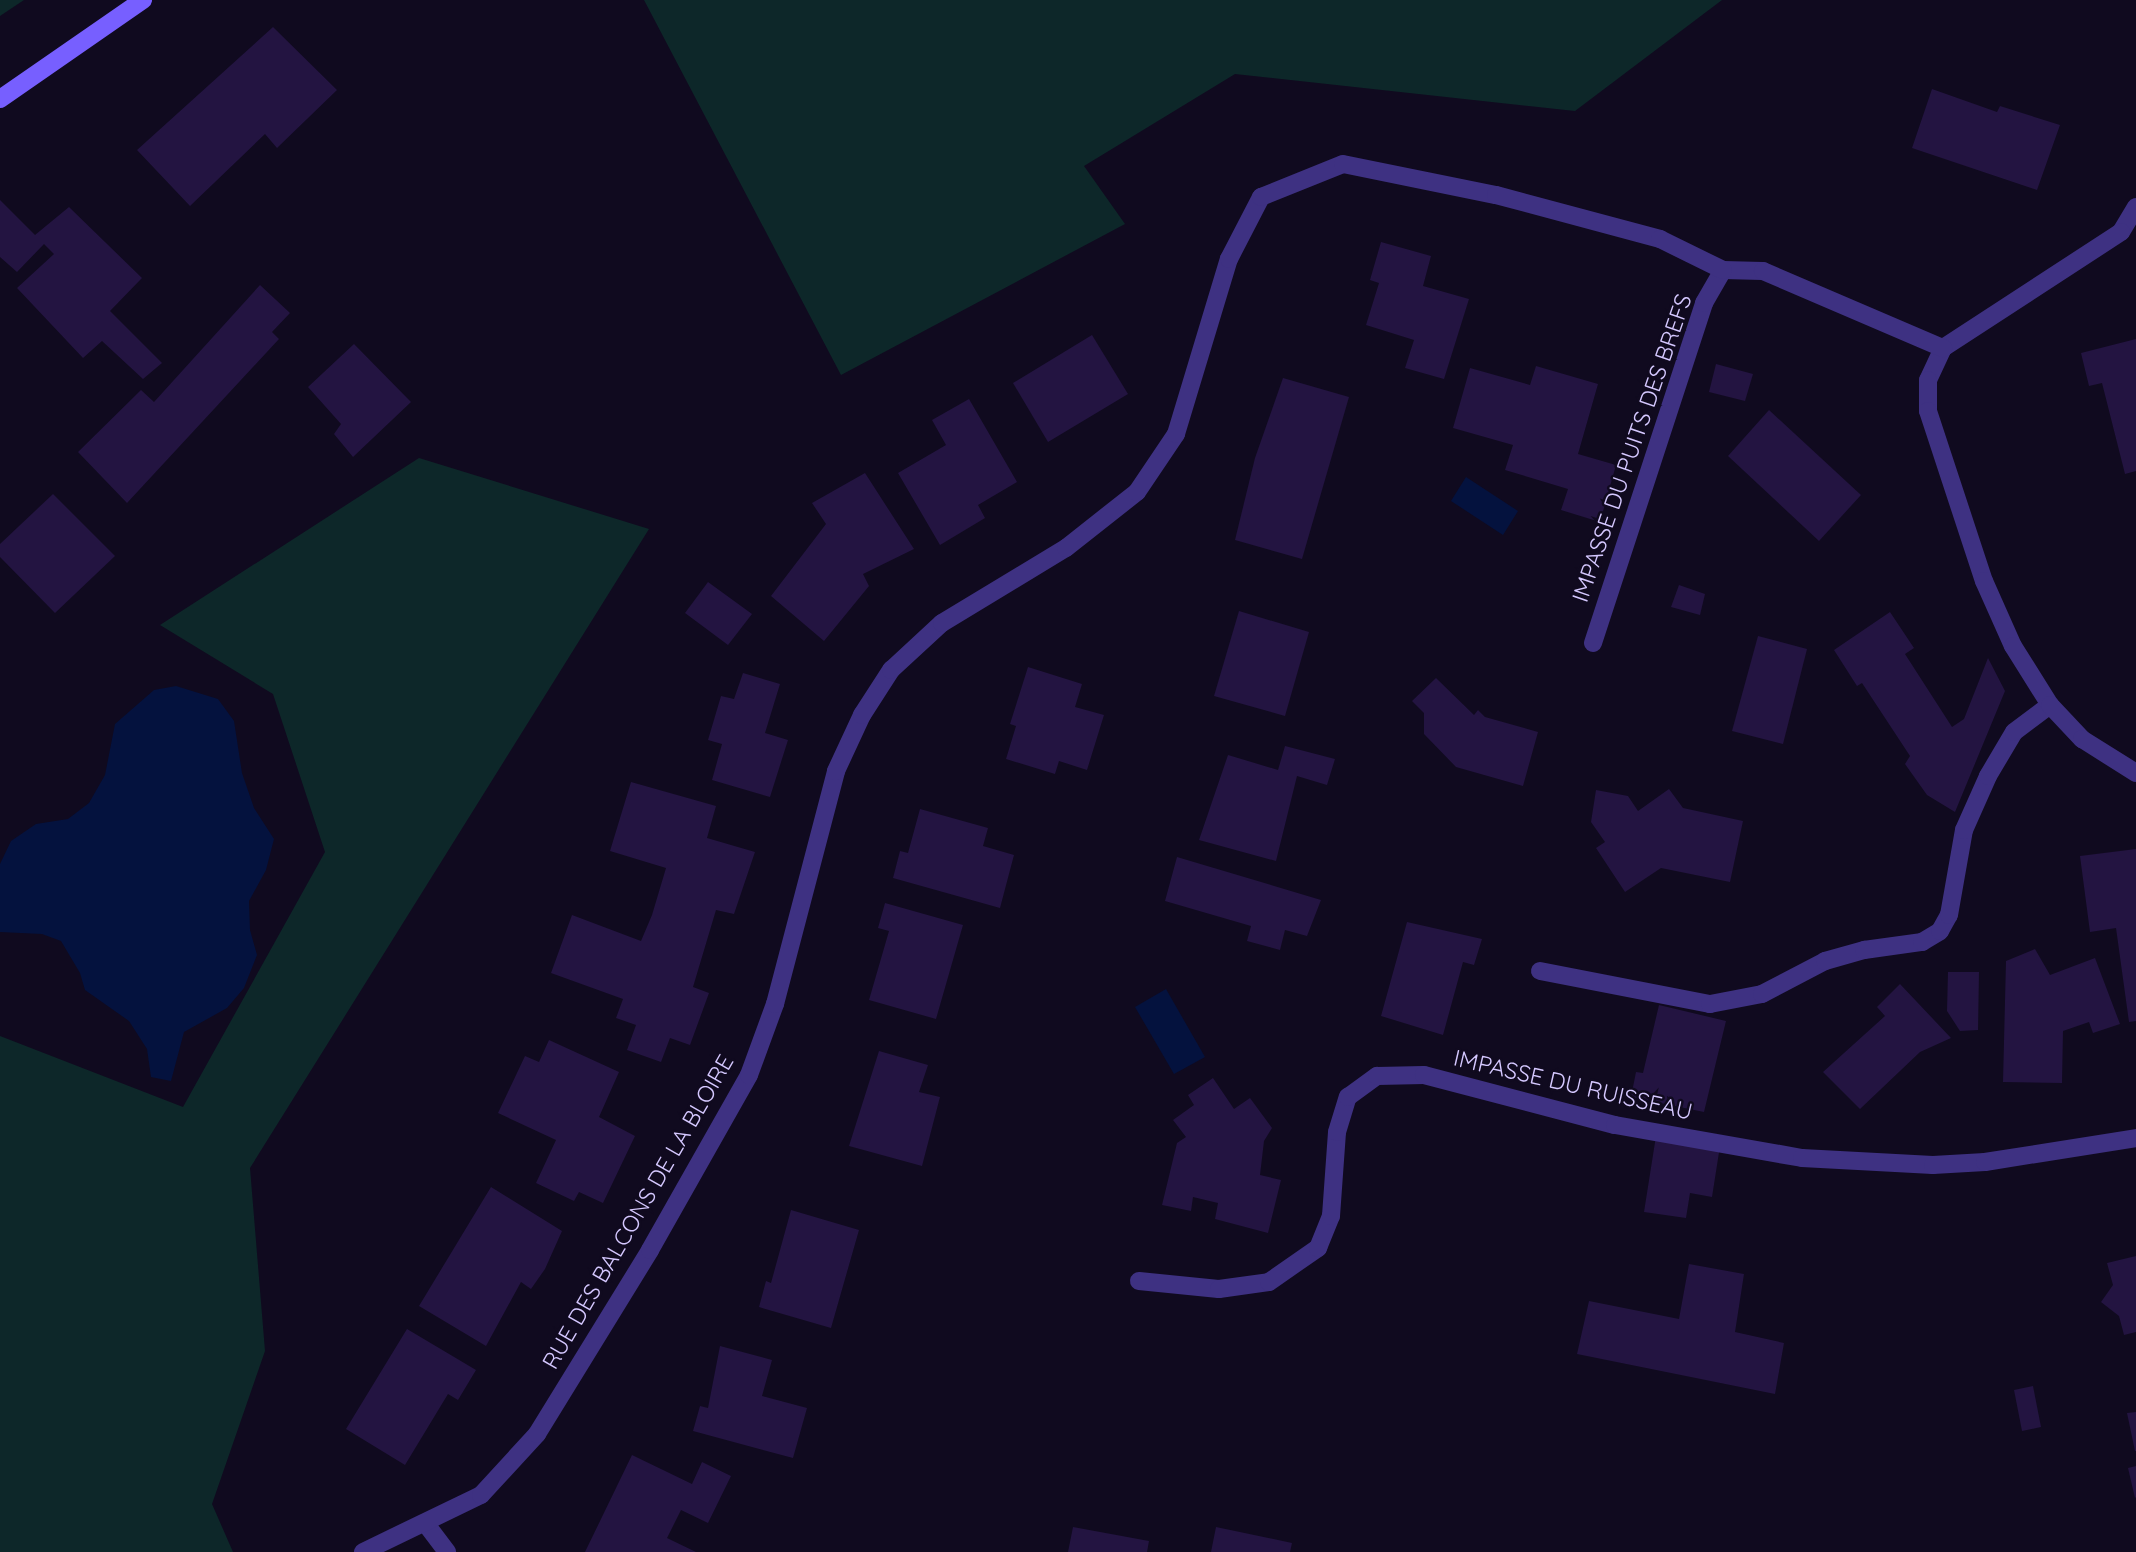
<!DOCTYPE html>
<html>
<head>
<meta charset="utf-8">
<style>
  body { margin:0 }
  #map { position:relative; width:2136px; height:1552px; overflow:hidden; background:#100a1f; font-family:Quicksand,sans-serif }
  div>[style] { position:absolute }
  .green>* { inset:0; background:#0d2729 }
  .water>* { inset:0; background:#04123e }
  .building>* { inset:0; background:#231441 }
  .lane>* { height:18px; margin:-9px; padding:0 9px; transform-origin:9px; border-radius:9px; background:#3e3182 }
  .street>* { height:18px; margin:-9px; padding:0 9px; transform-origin:9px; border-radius:9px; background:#3e3182 }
  .secondary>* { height:18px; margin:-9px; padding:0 9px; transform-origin:9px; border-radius:9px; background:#775fff }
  span { translate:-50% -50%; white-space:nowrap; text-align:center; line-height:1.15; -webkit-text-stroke:5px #100a1f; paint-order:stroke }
  .street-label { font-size:23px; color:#d5c8ff }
</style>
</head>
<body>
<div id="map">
  <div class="green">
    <i style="clip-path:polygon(0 0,24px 0,0 16px)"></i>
    <i style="clip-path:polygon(644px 0,1722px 0,1575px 111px,1235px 74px,1084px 166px,1125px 224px,841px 375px)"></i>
    <i style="clip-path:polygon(419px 458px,649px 529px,250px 1168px,265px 1351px,212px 1504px,233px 1552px,0 1552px,0 1036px,183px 1107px,325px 852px,273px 694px,160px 625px)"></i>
  </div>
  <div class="water">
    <i style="clip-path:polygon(1466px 477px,1518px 511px,1503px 535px,1451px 501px)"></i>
    <i style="clip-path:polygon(176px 686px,218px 699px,234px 721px,242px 773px,254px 808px,274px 839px,266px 870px,249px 901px,250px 930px,257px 955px,244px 988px,227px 1008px,184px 1032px,171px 1081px,151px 1077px,147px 1049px,129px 1021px,85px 990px,80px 973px,61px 941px,42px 934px,0 932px,0 864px,11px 841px,36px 824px,68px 819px,89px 803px,105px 775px,115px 724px,154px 690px)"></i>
    <i style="clip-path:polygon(1166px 989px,1205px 1057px,1174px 1074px,1135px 1007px)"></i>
  </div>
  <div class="building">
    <i style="clip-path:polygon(273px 27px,337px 90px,277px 148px,265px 134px,190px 206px,137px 150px)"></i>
    <i style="clip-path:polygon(1932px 89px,1997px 112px,2000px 106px,2060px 125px,2037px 190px,1912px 148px)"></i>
    <i style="clip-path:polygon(0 200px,35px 235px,69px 207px,142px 278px,110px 311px,162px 363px,143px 379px,102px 341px,83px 358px,17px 288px,54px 254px,44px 244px,17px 272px,0 257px)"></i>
    <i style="clip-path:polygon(1381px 242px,1431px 256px,1423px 286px,1469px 299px,1444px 379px,1405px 368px,1414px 340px,1366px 325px,1379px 283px,1370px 280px)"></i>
    <i style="clip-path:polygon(260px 285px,290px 313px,272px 332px,279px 339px,127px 503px,78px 452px,141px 390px,154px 402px)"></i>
    <i style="clip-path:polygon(1092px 335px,1128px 394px,1048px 442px,1013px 383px)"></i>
    <i style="clip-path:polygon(2136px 339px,2136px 471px,2125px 474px,2102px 383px,2089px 386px,2081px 353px)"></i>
    <i style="clip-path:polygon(354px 344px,411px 402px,353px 457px,334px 434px,341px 424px,308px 387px)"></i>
    <i style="clip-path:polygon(1716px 364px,1753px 374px,1745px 401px,1709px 392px)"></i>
    <i style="clip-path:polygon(1536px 366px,1598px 384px,1578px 454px,1616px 465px,1600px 522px,1561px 510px,1568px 489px,1505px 470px,1513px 445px,1453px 428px,1470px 368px,1530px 385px)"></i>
    <i style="clip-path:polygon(1283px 378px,1349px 397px,1302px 559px,1235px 540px,1255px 458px)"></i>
    <i style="clip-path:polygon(969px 399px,1017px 482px,978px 505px,985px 518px,940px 545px,898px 473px,946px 445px,932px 420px)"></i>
    <i style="clip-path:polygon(1769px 410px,1861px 495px,1819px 541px,1728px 456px)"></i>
    <i style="clip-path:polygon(865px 473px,914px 549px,863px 574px,869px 586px,824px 641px,771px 596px,826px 524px,812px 503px)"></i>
    <i style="clip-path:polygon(53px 494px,115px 556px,55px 613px,0 557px,0 544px)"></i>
    <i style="clip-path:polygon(708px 582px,752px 614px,728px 645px,685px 613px)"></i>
    <i style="clip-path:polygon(1679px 585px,1705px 594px,1700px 615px,1671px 607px)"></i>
    <i style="clip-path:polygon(1239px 611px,1309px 632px,1285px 716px,1214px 696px)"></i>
    <i style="clip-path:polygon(1890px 612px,1914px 648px,1905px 654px,1952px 727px,1964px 719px,1988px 658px,2005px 691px,1955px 812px,1927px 795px,1905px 764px,1910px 756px,1862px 683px,1857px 686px,1834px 650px)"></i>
    <i style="clip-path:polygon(1758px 636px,1807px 649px,1783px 744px,1732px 731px)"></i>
    <i style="clip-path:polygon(1028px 667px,1082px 684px,1075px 707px,1104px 715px,1087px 770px,1059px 761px,1055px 774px,1006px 759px,1016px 726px,1010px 724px)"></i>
    <i style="clip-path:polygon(743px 673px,780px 684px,765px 733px,788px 740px,770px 797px,712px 780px,722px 744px,708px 740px,721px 696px,734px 699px)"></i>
    <i style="clip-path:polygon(1436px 678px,1474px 715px,1478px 710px,1485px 717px,1538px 732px,1523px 786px,1456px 767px,1424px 734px,1424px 713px,1412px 701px)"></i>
    <i style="clip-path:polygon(1285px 746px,1335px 759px,1327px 785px,1297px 776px,1276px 861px,1199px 840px,1228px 755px,1278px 770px)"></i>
    <i style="clip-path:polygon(631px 782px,716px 806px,707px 838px,755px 852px,734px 914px,716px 910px,693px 987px,709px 993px,690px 1045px,670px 1038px,661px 1062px,627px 1050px,636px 1025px,616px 1018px,623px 999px,551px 973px,572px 915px,641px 941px,652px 915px,666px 868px,610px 851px)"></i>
    <i style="clip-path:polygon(1669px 789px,1683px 808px,1743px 821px,1730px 882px,1661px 868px,1625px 892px,1596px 848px,1605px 842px,1591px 822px,1596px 790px,1628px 796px,1638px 811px)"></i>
    <i style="clip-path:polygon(920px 809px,988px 828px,983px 846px,1014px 855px,1000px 908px,893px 878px,900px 851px,908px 853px)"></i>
    <i style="clip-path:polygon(2136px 849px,2136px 1021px,2129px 1022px,2116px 928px,2090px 932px,2080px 856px)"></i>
    <i style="clip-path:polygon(1177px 857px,1321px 900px,1307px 936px,1285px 930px,1280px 950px,1247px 941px,1251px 926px,1165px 901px)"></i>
    <i style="clip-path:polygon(885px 903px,963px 925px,936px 1019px,869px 1000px,889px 931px,878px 928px)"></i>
    <i style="clip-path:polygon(1407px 922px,1482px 939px,1474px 965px,1463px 962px,1443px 1035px,1381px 1016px)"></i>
    <i style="clip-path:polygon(2035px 949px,2050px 975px,2095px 958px,2120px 1024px,2093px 1033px,2089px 1022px,2063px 1031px,2062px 1083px,2003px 1082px,2006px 961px)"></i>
    <i style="clip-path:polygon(1948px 972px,1979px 972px,1978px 1030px,1960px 1031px,1947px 1011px)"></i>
    <i style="clip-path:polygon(1900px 984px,1951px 1038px,1920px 1052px,1860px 1109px,1823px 1072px,1885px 1016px,1877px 1007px)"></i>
    <i style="clip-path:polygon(1659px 1005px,1726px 1021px,1704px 1112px,1631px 1097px,1636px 1072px,1643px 1073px)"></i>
    <i style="clip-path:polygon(549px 1040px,619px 1072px,599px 1117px,635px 1136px,603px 1203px,579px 1192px,574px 1201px,536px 1183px,556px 1140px,498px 1113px,525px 1056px,539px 1062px)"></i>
    <i style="clip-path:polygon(879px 1051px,928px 1065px,919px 1092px,940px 1097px,922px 1166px,849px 1146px)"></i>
    <i style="clip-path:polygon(1213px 1078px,1234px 1109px,1250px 1098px,1272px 1128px,1264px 1141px,1260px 1175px,1281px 1180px,1268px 1233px,1215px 1219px,1218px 1203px,1193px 1197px,1191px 1211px,1162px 1205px,1177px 1143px,1186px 1137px,1173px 1120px,1194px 1105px,1188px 1095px)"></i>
    <i style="clip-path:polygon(1656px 1136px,1720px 1146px,1712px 1197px,1690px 1193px,1686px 1218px,1644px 1212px)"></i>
    <i style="clip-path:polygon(491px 1187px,562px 1231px,545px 1269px,531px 1289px,521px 1282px,486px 1346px,419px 1306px)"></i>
    <i style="clip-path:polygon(791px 1210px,859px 1230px,831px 1328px,759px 1307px,766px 1281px,771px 1283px)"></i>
    <i style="clip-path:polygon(2136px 1256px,2136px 1332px,2124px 1335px,2119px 1316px,2101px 1302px,2113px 1285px,2107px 1263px)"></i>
    <i style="clip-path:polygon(1689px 1264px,1744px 1274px,1735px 1332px,1784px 1343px,1775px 1394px,1577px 1354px,1589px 1301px,1679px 1319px)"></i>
    <i style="clip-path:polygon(407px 1329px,476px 1370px,458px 1400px,448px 1394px,405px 1465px,346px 1429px)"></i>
    <i style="clip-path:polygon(720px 1346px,772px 1360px,762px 1396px,807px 1408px,793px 1458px,693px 1431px,700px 1406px,708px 1408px)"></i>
    <i style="clip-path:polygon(2033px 1386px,2041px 1427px,2022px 1431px,2014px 1390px)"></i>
    <i style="clip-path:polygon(2136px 1412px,2136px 1451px,2135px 1451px,2127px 1413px)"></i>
    <i style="clip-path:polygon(632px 1455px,692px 1484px,702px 1462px,731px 1476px,708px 1523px,681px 1510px,667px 1538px,696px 1552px,585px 1552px)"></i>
    <i style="clip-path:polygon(2136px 1466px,2136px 1497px,2135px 1498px,2128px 1468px)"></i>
    <i style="clip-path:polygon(1073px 1527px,1149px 1541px,1147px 1552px,1068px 1552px)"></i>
    <i style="clip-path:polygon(1216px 1527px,1292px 1543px,1290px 1552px,1211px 1552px)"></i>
  </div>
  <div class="lane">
    <i style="left:1540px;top:971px;width:173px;rotate:11deg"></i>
    <i style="left:1710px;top:1004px;width:53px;rotate:-10.9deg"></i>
    <i style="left:1762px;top:994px;width:71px;rotate:-27.6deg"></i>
    <i style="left:1825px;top:961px;width:41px;rotate:-15.8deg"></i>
    <i style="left:1864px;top:950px;width:59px;rotate:-7.9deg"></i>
    <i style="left:1922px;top:942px;width:21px;rotate:-31deg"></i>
    <i style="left:1940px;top:931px;width:18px;rotate:-61deg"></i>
    <i style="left:1949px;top:915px;width:86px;rotate:-80deg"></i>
    <i style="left:1964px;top:830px;width:59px;rotate:-66deg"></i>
    <i style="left:1988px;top:776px;width:51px;rotate:-59.4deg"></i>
    <i style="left:2014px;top:732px;width:45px;rotate:-36.9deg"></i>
    <i style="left:1139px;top:1281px;width:80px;rotate:5.7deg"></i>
    <i style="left:1219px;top:1289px;width:50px;rotate:-8deg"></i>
    <i style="left:1269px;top:1282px;width:60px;rotate:-34.8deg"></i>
    <i style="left:1318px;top:1248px;width:35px;rotate:-68deg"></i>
    <i style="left:1331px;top:1216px;width:84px;rotate:-85.9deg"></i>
    <i style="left:1337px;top:1132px;width:37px;rotate:-73deg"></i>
    <i style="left:1348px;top:1097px;width:36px;rotate:-36deg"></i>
    <i style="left:1377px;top:1076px;width:47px;rotate:-1.2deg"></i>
    <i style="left:1424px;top:1075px;width:197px;rotate:14.7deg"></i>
    <i style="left:1615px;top:1125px;width:190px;rotate:10deg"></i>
    <i style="left:1802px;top:1158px;width:131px;rotate:3.1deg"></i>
    <i style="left:1933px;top:1165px;width:52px;rotate:-3.3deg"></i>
    <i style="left:1985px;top:1162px;width:153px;rotate:-9deg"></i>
  </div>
  <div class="street">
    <i style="left:2136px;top:207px;width:29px;rotate:121deg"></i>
    <i style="left:2121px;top:232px;width:212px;rotate:146.9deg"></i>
    <i style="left:1943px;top:348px;width:35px;rotate:115deg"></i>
    <i style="left:1928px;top:380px;width:31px;rotate:90deg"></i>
    <i style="left:1928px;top:411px;width:179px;rotate:71.8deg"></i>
    <i style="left:1984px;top:581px;width:71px;rotate:66deg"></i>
    <i style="left:2013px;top:646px;width:70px;rotate:57.9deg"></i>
    <i style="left:2050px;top:705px;width:47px;rotate:46.7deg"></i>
    <i style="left:2082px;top:739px;width:64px;rotate:32.2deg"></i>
    <i style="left:1723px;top:270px;width:40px;rotate:1.4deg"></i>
    <i style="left:1763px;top:271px;width:196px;rotate:23.2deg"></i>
    <i style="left:1593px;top:643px;width:358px;rotate:-71.9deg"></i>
    <i style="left:1704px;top:303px;width:38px;rotate:-60deg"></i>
    <i style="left:426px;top:1524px;width:35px;rotate:53deg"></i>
    <i style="left:363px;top:1552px;width:131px;rotate:-25.8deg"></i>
    <i style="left:481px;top:1495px;width:83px;rotate:-47.4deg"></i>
    <i style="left:537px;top:1434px;width:216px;rotate:-58.4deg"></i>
    <i style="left:650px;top:1250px;width:201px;rotate:-60.5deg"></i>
    <i style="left:749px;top:1075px;width:76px;rotate:-69.9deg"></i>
    <i style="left:775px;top:1004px;width:241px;rotate:-75.3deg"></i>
    <i style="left:836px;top:771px;width:62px;rotate:-65.1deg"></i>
    <i style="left:862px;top:715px;width:54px;rotate:-57.2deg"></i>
    <i style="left:891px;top:670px;width:69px;rotate:-42.7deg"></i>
    <i style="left:942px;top:623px;width:145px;rotate:-31.2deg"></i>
    <i style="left:1066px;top:548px;width:90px;rotate:-38.3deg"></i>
    <i style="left:1137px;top:492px;width:70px;rotate:-56.1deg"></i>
    <i style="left:1176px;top:434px;width:183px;rotate:-73.2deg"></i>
    <i style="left:1229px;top:259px;width:70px;rotate:-62.7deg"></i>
    <i style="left:1261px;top:197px;width:88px;rotate:-21.9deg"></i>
    <i style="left:1343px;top:164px;width:156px;rotate:11.5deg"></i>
    <i style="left:1496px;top:195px;width:170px;rotate:15deg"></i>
    <i style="left:1660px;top:239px;width:70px;rotate:26.2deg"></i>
  </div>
  <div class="secondary">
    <i style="left:0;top:99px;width:174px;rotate:-34.7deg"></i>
  </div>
  <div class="street-label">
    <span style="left:1632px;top:448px;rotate:-71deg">IMPASSE DU PUITS DES BREFS</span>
    <span style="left:1573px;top:1085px;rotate:13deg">IMPASSE DU RUISSEAU</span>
    <span style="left:638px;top:1212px;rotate:-60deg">RUE DES BALCONS DE LA BLOIRE</span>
  </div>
</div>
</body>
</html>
